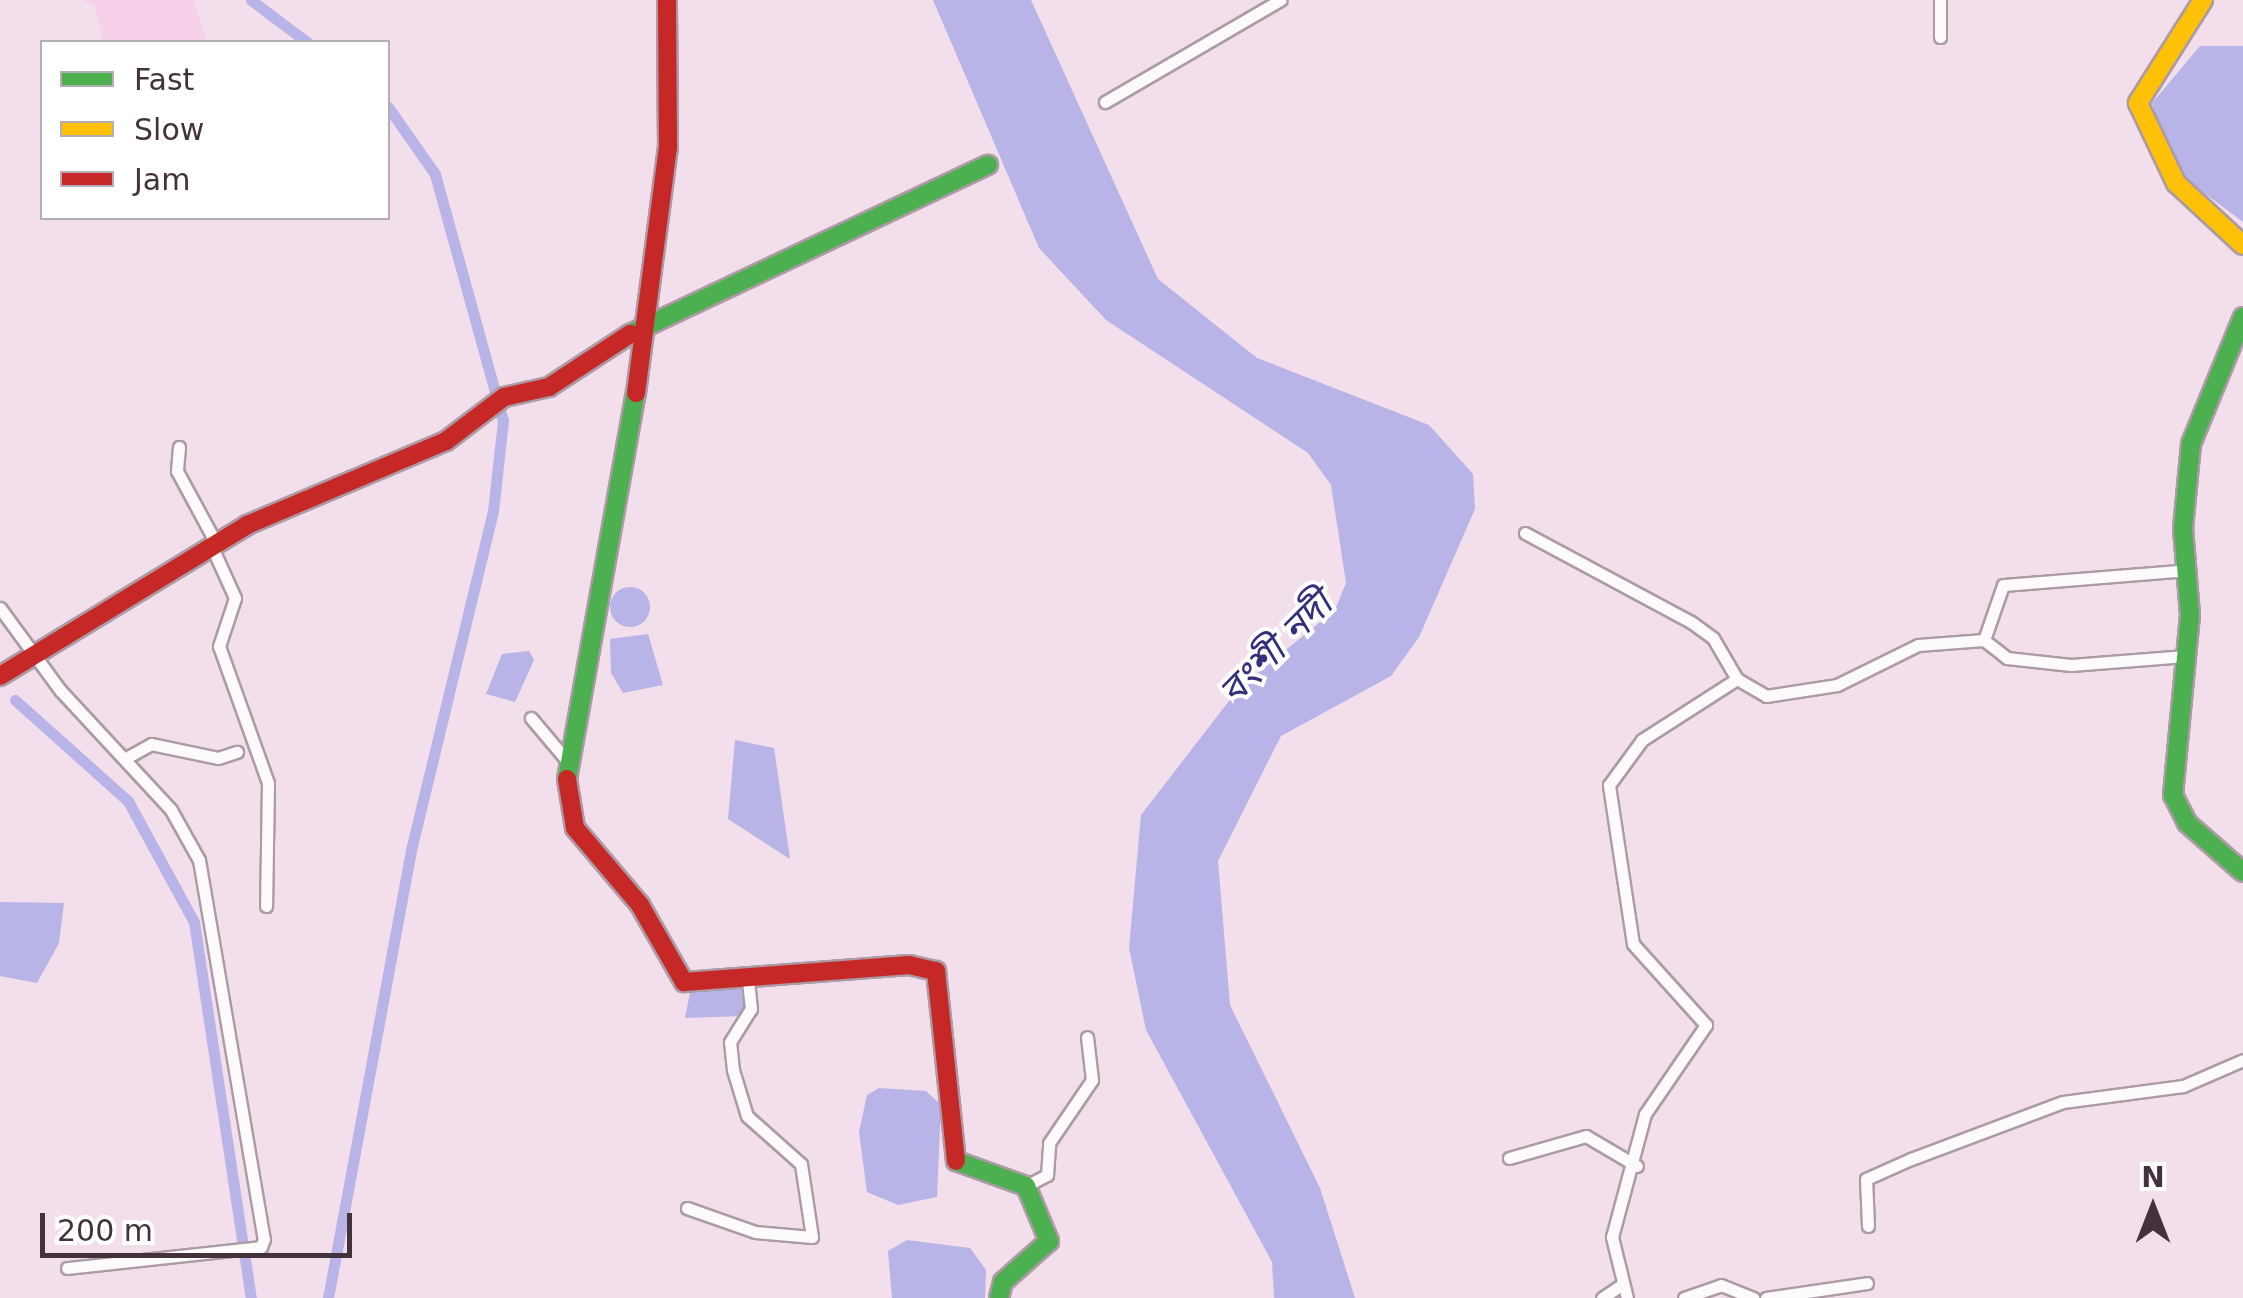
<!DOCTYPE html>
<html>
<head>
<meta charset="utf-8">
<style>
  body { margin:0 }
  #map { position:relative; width:2243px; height:1298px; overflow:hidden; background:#f3deeb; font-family:"DejaVu Sans","Noto Sans Bengali",sans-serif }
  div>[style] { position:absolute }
  .built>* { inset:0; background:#f6d0e8 }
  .water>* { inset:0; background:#b8b4e7 }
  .round { border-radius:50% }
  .canal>* { height:11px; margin:-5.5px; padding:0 5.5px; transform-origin:5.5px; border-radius:5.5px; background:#b8b4e7 }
  .roads { filter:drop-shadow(2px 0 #ac9ba5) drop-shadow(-2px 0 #ac9ba5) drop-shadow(0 2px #ac9ba5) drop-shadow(0 -2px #ac9ba5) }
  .street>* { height:11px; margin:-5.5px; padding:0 5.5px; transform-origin:5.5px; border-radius:5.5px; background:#fdfafc }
  .fast>* { height:18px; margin:-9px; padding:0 9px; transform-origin:9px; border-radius:9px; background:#4caf50 }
  .slow>* { height:18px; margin:-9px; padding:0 9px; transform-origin:9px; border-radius:9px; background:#ffc107 }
  .jam>* { height:18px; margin:-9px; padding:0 9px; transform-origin:9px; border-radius:9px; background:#c62828 }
  span { translate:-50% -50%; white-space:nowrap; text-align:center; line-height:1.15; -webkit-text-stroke:8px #fff; paint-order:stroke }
  .water-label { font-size:38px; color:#342f7c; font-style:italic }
  .legend { position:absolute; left:40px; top:40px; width:350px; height:180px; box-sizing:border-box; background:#fff; border:2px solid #b4adb1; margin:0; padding:12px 18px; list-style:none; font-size:30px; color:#43313c }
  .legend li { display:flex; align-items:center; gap:20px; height:50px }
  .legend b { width:50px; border:2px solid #b4adb1 }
  .north { position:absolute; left:2103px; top:1158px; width:100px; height:100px; -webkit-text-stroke:8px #fff; paint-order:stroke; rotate:0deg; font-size:28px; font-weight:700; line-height:40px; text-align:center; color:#43313c }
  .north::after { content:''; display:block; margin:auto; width:35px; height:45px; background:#43313c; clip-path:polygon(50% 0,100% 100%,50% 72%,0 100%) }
  .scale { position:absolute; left:40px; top:1213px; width:312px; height:45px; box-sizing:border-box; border:5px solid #43313c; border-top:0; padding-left:12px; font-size:30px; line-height:35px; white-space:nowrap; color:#43313c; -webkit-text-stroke:8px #fff; paint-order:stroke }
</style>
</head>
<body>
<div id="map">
  <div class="built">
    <i style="clip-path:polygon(83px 0,193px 0,207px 42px,104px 42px,95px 6px)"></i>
  </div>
  <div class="water">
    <i style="clip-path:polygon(933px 0,1031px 0,1158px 279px,1257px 358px,1429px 425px,1473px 474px,1475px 509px,1419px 637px,1391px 676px,1281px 736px,1218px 861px,1230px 1005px,1320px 1188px,1355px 1298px,1274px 1298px,1272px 1262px,1146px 1030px,1129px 948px,1141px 815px,1239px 688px,1335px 610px,1346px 583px,1331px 485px,1308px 453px,1106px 320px,1039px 248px)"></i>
    <i style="clip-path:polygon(2200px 46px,2243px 46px,2243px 222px,2188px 181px,2159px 134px,2152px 103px)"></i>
    <i class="round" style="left:610px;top:587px;width:40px;height:40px"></i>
    <i style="clip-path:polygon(648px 634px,663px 685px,623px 693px,611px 673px,610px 639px)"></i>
    <i style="clip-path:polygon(502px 654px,529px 651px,534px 660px,515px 702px,486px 694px)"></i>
    <i style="clip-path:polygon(735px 740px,774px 748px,790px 859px,728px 819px)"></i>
    <i style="clip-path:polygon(0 902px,64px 903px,59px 943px,37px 983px,0 976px)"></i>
    <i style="clip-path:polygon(741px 983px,745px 1016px,685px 1018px,691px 988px)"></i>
    <i style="clip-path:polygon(879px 1088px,926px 1091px,941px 1105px,937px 1197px,898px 1205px,867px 1192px,859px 1132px,867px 1095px)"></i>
    <i style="clip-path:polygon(907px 1240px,970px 1248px,986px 1270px,985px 1298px,892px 1298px,888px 1251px)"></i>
  </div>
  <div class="canal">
    <i style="left:251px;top:0;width:70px;rotate:36.9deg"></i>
    <i style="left:15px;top:700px;width:152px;rotate:41.8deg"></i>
    <i style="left:128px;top:801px;width:138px;rotate:61.4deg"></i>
    <i style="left:194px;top:922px;width:380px;rotate:81.4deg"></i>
    <i style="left:328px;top:1298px;width:456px;rotate:-79.5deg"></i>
    <i style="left:411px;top:850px;width:349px;rotate:-76.4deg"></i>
    <i style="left:493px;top:511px;width:91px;rotate:-83.7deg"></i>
    <i style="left:503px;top:421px;width:256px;rotate:-105.4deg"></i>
    <i style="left:435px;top:174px;width:82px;rotate:-125deg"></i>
  </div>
  <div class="roads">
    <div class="street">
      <i style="left:1940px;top:37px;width:37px;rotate:-90deg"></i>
      <i style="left:1105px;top:102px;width:203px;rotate:-30.2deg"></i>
      <i style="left:179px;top:447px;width:24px;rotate:95deg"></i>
      <i style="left:177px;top:471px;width:82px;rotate:61.6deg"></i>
      <i style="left:1525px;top:533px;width:188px;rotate:28.2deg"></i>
      <i style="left:1691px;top:622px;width:27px;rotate:36deg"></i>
      <i style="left:1713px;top:638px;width:48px;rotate:59.7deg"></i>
      <i style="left:1737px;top:679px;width:34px;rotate:30deg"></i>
      <i style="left:1766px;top:696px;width:72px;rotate:-8.8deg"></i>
      <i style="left:1837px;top:685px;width:90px;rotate:-26.3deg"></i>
      <i style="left:1918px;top:645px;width:66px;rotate:-4.3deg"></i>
      <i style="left:1984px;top:640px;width:58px;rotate:-70.9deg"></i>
      <i style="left:2003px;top:585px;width:186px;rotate:-4.6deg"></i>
      <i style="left:211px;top:545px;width:58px;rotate:65.6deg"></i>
      <i style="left:235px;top:598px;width:51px;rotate:108.4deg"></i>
      <i style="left:219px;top:646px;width:145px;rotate:70.3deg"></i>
      <i style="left:268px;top:783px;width:123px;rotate:90.9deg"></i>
      <i style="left:0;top:608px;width:102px;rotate:53.8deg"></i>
      <i style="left:60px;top:690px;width:163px;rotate:47.2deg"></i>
      <i style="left:171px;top:810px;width:57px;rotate:60.8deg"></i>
      <i style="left:199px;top:860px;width:385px;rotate:80.3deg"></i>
      <i style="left:264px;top:1239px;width:9px;rotate:111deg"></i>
      <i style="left:261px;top:1247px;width:195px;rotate:173.8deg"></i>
      <i style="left:1984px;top:640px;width:29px;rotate:38deg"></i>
      <i style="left:2007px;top:658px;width:64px;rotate:6.2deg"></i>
      <i style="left:2071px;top:665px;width:115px;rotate:-4.5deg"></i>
      <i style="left:531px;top:718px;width:57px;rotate:49.9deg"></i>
      <i style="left:126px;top:758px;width:29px;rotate:-29deg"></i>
      <i style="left:151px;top:744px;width:68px;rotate:11.8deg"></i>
      <i style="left:218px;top:758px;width:20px;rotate:-18deg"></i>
      <i style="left:1509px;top:1158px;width:80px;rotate:-15.9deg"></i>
      <i style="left:1586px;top:1136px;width:59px;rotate:30.5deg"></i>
      <i style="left:1026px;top:1186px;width:24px;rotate:-28deg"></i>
      <i style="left:1047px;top:1175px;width:32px;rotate:-86deg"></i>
      <i style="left:1049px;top:1143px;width:76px;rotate:-55.7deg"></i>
      <i style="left:1092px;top:1080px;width:43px;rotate:-96.6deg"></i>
      <i style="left:687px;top:1208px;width:72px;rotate:19.4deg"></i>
      <i style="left:755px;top:1232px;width:57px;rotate:5deg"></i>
      <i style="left:812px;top:1237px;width:74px;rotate:-98.6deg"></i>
      <i style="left:801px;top:1164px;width:72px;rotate:-138.4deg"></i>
      <i style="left:747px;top:1116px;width:48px;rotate:-106.9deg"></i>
      <i style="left:733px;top:1070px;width:28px;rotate:-96deg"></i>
      <i style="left:730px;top:1042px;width:39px;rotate:-58deg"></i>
      <i style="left:751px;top:1009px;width:31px;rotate:-96deg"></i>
      <i style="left:1868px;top:1226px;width:47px;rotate:-92.4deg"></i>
      <i style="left:1866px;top:1179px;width:49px;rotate:-24deg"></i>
      <i style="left:1911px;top:1159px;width:162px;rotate:-20.6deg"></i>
      <i style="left:2063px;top:1102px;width:121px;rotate:-7.6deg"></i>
      <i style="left:2183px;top:1086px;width:65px;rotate:-23.4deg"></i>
      <i style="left:1602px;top:1298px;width:22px;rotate:-34deg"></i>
      <i style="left:1627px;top:1298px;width:63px;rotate:-103.8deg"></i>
      <i style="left:1612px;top:1237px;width:127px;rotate:-75deg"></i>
      <i style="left:1645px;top:1114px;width:108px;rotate:-55.6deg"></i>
      <i style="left:1706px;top:1025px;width:109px;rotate:-132deg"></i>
      <i style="left:1633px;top:944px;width:161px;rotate:-98.6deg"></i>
      <i style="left:1609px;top:785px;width:56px;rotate:-53.7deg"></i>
      <i style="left:1642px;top:740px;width:113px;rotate:-32.7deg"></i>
      <i style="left:1684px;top:1298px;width:39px;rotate:-19deg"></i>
      <i style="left:1721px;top:1285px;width:35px;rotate:22deg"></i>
      <i style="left:1766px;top:1298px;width:102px;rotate:-8.4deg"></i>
    </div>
    <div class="fast">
      <i style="left:2243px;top:317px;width:137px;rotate:112.3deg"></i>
      <i style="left:2191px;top:444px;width:84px;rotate:95.4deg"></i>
      <i style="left:2183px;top:528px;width:87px;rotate:85.4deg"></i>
      <i style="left:2190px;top:615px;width:181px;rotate:95.4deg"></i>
      <i style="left:2173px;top:795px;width:31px;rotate:63deg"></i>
      <i style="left:2187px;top:823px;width:74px;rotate:41.2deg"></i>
      <i style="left:630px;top:334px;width:396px;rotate:-25.3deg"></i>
      <i style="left:567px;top:779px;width:392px;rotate:-79.9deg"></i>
      <i style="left:956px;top:1161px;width:74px;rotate:19.7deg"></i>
      <i style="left:1026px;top:1186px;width:60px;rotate:67.3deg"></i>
      <i style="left:1049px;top:1241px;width:62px;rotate:138.3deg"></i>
      <i style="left:1003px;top:1282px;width:16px;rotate:104deg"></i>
    </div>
    <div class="slow">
      <i style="left:2203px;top:0;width:122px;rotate:122.3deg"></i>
      <i style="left:2138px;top:103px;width:89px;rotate:64.6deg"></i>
      <i style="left:2176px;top:183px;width:91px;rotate:42.8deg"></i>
    </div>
    <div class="jam">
      <i style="left:636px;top:393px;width:247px;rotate:-82.6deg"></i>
      <i style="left:668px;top:148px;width:148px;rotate:-90.4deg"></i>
      <i style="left:0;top:676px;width:289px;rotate:-31.4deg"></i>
      <i style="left:247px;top:525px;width:216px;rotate:-22.9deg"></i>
      <i style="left:446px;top:441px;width:73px;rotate:-37.2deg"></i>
      <i style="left:504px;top:397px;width:46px;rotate:-12.5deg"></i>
      <i style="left:549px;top:387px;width:97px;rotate:-33.2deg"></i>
      <i style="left:567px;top:779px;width:50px;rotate:80.7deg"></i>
      <i style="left:575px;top:828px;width:101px;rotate:49.8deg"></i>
      <i style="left:640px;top:905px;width:89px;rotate:60.3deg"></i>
      <i style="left:684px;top:982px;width:226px;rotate:-4.3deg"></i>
      <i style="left:909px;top:965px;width:28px;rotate:13deg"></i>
      <i style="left:936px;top:971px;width:191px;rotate:84deg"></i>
    </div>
  </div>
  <div class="water-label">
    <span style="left:1276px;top:648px;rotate:-45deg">বংশী নদী</span>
  </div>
  <ul class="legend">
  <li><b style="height:12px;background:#4caf50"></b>Fast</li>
  <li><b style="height:12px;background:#ffc107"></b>Slow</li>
  <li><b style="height:12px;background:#c62828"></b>Jam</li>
  </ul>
  <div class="north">N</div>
  <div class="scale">200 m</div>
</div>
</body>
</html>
